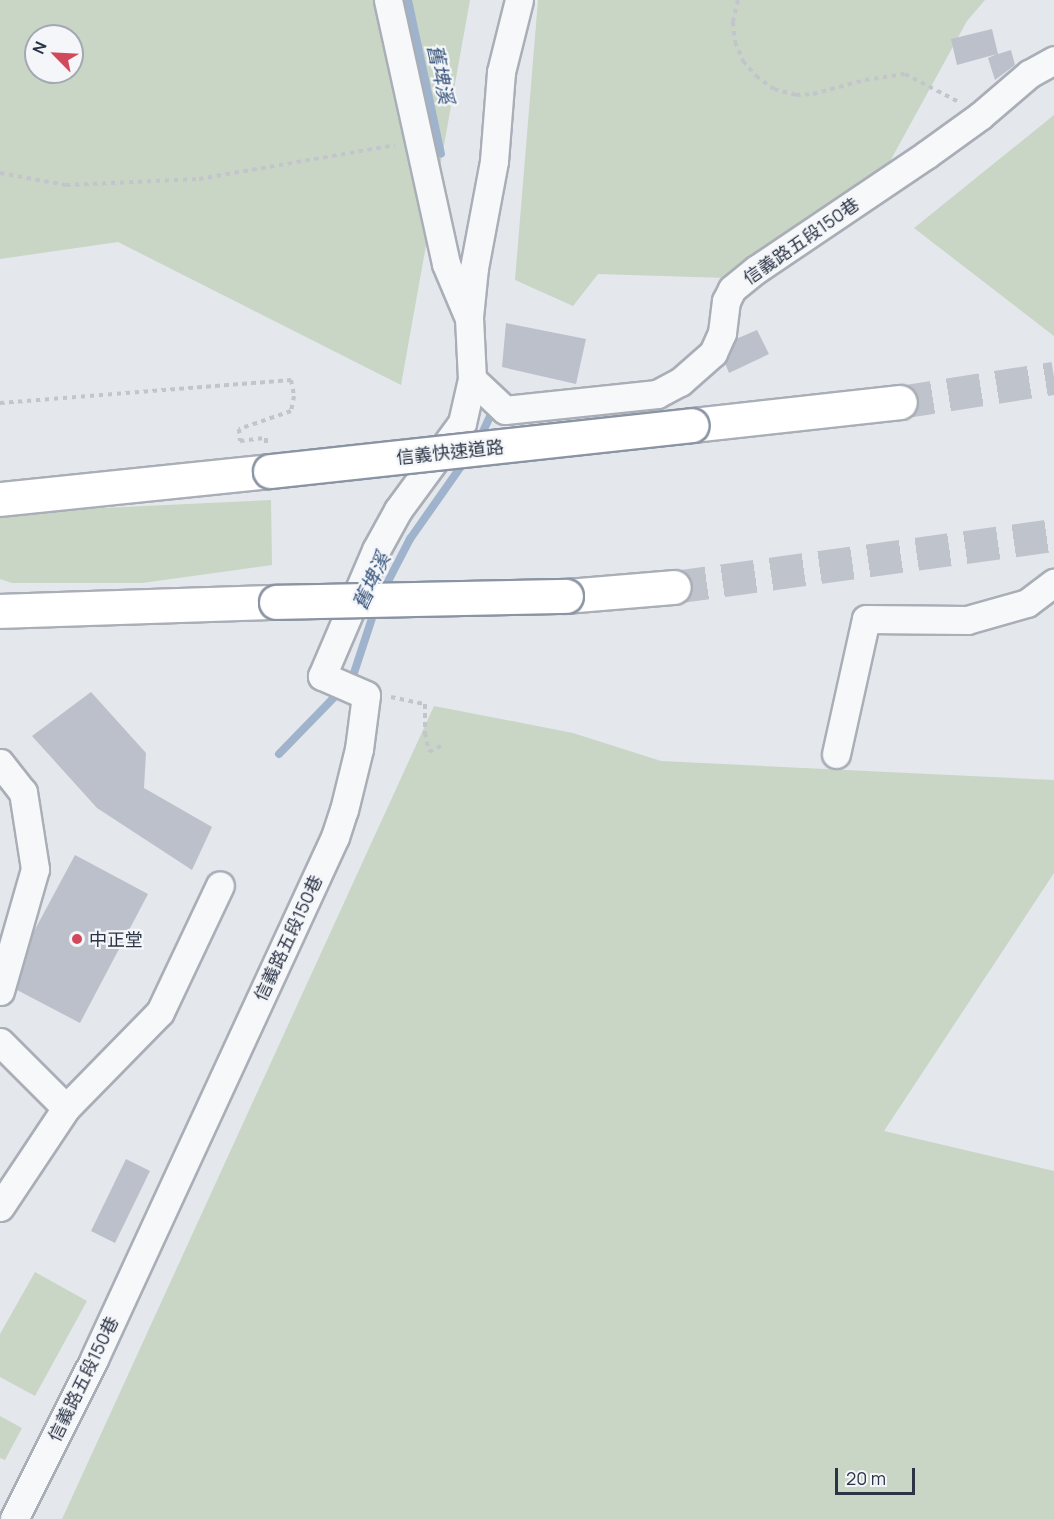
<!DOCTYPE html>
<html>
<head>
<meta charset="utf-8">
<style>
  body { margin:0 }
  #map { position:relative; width:1054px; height:1519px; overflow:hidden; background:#e4e7ec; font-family:Manrope,"Noto Sans TC",sans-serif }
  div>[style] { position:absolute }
  .green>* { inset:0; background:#c9d6c5 }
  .stream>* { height:8px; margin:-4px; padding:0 4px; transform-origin:4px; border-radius:4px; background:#9fb4cc }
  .building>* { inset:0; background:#bbc0ca }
  .highway-tunnel>* { height:33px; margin-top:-16.5px; transform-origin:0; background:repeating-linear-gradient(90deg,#bfc3cb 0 33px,transparent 0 49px) }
  .path>* { height:4px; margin-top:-2px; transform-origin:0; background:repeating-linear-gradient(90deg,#c2c5cb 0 4.5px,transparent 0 9px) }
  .roads { filter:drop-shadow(2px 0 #a9aeb7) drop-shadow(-2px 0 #a9aeb7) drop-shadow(0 2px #a9aeb7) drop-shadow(0 -2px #a9aeb7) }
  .minor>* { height:27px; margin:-13.5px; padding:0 13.5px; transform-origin:13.5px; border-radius:13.5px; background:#f7f8fa }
  .highway>* { height:33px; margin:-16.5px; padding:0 16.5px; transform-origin:16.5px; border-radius:16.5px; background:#fff }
  .bridges { filter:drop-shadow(2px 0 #8b94a3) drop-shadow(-2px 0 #8b94a3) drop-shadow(0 2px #8b94a3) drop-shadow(0 -2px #8b94a3) }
  .highway-bridge>* { height:33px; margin:-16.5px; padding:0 16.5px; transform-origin:16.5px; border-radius:16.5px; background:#fff }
  .dots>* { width:16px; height:16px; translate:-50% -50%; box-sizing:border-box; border:3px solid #f4f6f9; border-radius:50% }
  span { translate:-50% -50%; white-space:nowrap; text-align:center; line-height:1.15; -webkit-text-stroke:4.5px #f4f6f9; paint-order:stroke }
  .street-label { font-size:18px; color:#2b3445 }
  .poi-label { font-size:18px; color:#2b3445 }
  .left { translate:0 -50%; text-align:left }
  .water-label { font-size:20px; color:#34527a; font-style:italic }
  .north { position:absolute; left:24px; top:24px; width:60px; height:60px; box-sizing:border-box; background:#f4f6f9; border:2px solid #a4a8b1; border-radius:50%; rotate:294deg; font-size:16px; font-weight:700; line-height:24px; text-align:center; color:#2b3445 }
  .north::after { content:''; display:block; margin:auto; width:21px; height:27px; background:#d1495b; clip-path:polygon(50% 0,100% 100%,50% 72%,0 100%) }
  .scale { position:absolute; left:835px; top:1468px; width:80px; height:27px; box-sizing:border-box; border:3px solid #2b3445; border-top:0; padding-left:8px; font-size:18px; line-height:21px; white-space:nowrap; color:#2b3445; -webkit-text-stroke:4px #f4f6f9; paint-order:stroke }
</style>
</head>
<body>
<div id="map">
  <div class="green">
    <i style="clip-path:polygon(evenodd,0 0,470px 0,401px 385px,118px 242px,0 259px,0 0,36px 36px,72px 36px,72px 72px,36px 72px,36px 36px)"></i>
    <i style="clip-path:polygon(538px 0,985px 0,967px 21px,877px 185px,760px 279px,598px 274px,573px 306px,515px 280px)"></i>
    <i style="clip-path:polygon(1054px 115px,1054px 336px,914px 228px)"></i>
    <i style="clip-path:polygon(271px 500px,272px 565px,142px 583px,12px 583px,0 579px,0 517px,18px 512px)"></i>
    <i style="clip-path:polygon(434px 706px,573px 733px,661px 761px,1054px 780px,1054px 873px,884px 1131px,1054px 1171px,1054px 1519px,62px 1519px)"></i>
    <i style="clip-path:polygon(35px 1272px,87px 1301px,35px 1396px,0 1377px,0 1334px)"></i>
    <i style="clip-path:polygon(0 1416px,22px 1428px,5px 1460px,0 1458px)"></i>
  </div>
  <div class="stream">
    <i style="left:408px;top:0;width:157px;rotate:77.9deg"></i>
    <i style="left:479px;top:440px;width:26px;rotate:-65deg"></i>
    <i style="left:383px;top:591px;width:59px;rotate:-62.6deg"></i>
    <i style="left:410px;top:539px;width:99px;rotate:-54.9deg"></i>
    <i style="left:279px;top:754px;width:105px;rotate:-45.8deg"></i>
    <i style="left:352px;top:679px;width:74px;rotate:-71.8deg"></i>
  </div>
  <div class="building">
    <i style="clip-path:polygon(992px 29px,998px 54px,1011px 50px,1015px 65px,995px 80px,988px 58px,997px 54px,957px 65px,951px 39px)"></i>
    <i style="clip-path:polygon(506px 323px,586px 339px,576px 384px,502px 367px)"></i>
    <i style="clip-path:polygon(757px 330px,769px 354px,729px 373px,725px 363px,736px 339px)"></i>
    <i style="clip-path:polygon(91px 692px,146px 753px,144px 788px,212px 827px,192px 870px,97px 808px,32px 736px)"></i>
    <i style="clip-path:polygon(75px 855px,148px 894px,80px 1023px,17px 990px,32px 935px)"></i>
    <i style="clip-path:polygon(126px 1159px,150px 1171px,115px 1243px,91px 1231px)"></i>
  </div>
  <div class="highway-tunnel">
    <i style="left:900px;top:402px;width:156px;rotate:-8.9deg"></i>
    <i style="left:674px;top:587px;width:384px;rotate:-7.8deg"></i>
  </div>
  <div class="path">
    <i style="left:738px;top:0;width:23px;rotate:103deg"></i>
    <i style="left:733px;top:22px;width:20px;rotate:84deg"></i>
    <i style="left:735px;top:42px;width:21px;rotate:67deg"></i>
    <i style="left:743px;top:61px;width:20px;rotate:49deg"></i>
    <i style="left:756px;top:76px;width:22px;rotate:36deg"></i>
    <i style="left:774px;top:89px;width:23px;rotate:15deg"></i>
    <i style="left:796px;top:95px;width:17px;rotate:-3deg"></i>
    <i style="left:813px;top:94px;width:54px;rotate:-15.1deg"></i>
    <i style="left:865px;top:80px;width:40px;rotate:-8.5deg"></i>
    <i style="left:905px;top:74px;width:59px;rotate:27.4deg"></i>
    <i style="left:0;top:173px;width:67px;rotate:10.3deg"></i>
    <i style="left:66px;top:185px;width:133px;rotate:-2.6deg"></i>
    <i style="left:199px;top:179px;width:199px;rotate:-9.8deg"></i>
    <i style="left:0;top:403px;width:292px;rotate:-4.5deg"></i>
    <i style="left:291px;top:380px;width:16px;rotate:79deg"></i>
    <i style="left:294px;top:396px;width:15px;rotate:101deg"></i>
    <i style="left:291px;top:411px;width:55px;rotate:160.9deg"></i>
    <i style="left:239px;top:429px;width:12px;rotate:85deg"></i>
    <i style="left:240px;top:441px;width:26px;rotate:-7deg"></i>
    <i style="left:266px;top:438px;width:5px;rotate:90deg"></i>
    <i style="left:391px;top:697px;width:35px;rotate:12deg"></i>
    <i style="left:425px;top:704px;width:29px;rotate:90deg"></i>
    <i style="left:425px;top:733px;width:19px;rotate:78deg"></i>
    <i style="left:429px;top:752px;width:15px;rotate:-28deg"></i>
  </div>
  <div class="roads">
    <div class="minor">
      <i style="left:388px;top:0;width:270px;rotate:77.6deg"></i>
      <i style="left:446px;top:264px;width:56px;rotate:67.1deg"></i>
      <i style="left:472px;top:379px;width:45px;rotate:43.2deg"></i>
      <i style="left:505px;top:410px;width:153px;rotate:-6deg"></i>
      <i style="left:657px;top:394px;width:26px;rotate:-28deg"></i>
      <i style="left:680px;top:382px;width:44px;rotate:-41.3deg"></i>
      <i style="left:713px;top:353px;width:22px;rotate:-66deg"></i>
      <i style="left:722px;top:333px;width:32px;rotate:-83deg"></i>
      <i style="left:726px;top:301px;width:13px;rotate:-63deg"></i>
      <i style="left:732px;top:289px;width:32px;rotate:-39deg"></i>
      <i style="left:757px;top:269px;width:204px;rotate:-34deg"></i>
      <i style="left:926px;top:155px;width:67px;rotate:-35.8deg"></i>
      <i style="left:980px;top:116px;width:65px;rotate:-40.6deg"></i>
      <i style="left:1029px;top:74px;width:29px;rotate:-29deg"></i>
      <i style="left:836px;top:754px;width:138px;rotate:-77.5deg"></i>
      <i style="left:866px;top:619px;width:101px;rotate:0.6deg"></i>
      <i style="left:967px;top:620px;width:62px;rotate:-15.8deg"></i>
      <i style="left:1027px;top:603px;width:34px;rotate:-37deg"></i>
      <i style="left:0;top:763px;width:37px;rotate:52deg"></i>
      <i style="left:23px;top:792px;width:78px;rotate:81.1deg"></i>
      <i style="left:35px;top:869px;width:127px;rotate:106deg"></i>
      <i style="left:0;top:1042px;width:93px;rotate:45deg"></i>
      <i style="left:0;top:1207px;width:119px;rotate:-56.3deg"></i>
      <i style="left:66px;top:1108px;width:134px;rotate:-45.6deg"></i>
      <i style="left:160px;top:1012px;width:140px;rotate:-64.7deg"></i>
      <i style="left:14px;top:1519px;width:179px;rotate:-63.4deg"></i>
      <i style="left:94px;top:1359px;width:575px;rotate:-65.22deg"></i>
      <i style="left:335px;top:837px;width:28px;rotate:-72deg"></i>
      <i style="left:344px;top:810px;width:63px;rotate:-76.2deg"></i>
      <i style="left:359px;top:749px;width:54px;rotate:-82.6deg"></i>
      <i style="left:366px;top:695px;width:48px;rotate:-156.6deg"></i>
      <i style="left:322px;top:676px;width:137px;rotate:-66.8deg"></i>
      <i style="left:376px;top:550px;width:46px;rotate:-61.2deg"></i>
      <i style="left:398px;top:510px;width:108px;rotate:-53.7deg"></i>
      <i style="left:462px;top:423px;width:45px;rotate:-77.2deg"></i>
      <i style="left:472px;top:379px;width:62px;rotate:-92.8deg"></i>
      <i style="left:469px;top:317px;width:49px;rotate:-84.2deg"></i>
      <i style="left:474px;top:268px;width:109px;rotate:-79.4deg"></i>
      <i style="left:494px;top:161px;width:89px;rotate:-85.5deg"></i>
      <i style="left:501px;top:72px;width:74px;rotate:-76deg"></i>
    </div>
    <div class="highway">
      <i style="left:692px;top:425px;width:209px;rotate:-6.3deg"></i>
      <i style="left:0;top:499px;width:271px;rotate:-5.9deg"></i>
      <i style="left:566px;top:596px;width:108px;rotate:-4.8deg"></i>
      <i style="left:0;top:611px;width:276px;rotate:-1.9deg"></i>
    </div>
  </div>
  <div class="bridges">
    <div class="highway-bridge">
      <i style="left:270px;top:471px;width:424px;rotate:-6.2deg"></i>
      <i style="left:276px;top:602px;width:290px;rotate:-1.2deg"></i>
    </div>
  </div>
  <div class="dots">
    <i style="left:77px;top:939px;background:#d1495b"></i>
  </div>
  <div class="street-label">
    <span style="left:801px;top:241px;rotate:-35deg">信義路五段150巷</span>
    <span style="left:450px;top:452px;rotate:-6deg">信義快速道路</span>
    <span style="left:288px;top:938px;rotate:-65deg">信義路五段150巷</span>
    <span style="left:83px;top:1379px;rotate:-64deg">信義路五段150巷</span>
  </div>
  <div class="poi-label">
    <span class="left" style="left:89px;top:939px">中正堂</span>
  </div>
  <div class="water-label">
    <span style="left:441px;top:74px;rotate:78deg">舊埤溪</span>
    <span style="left:371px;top:581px;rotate:-65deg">舊埤溪</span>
  </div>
  <div class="north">N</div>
  <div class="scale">20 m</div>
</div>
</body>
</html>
